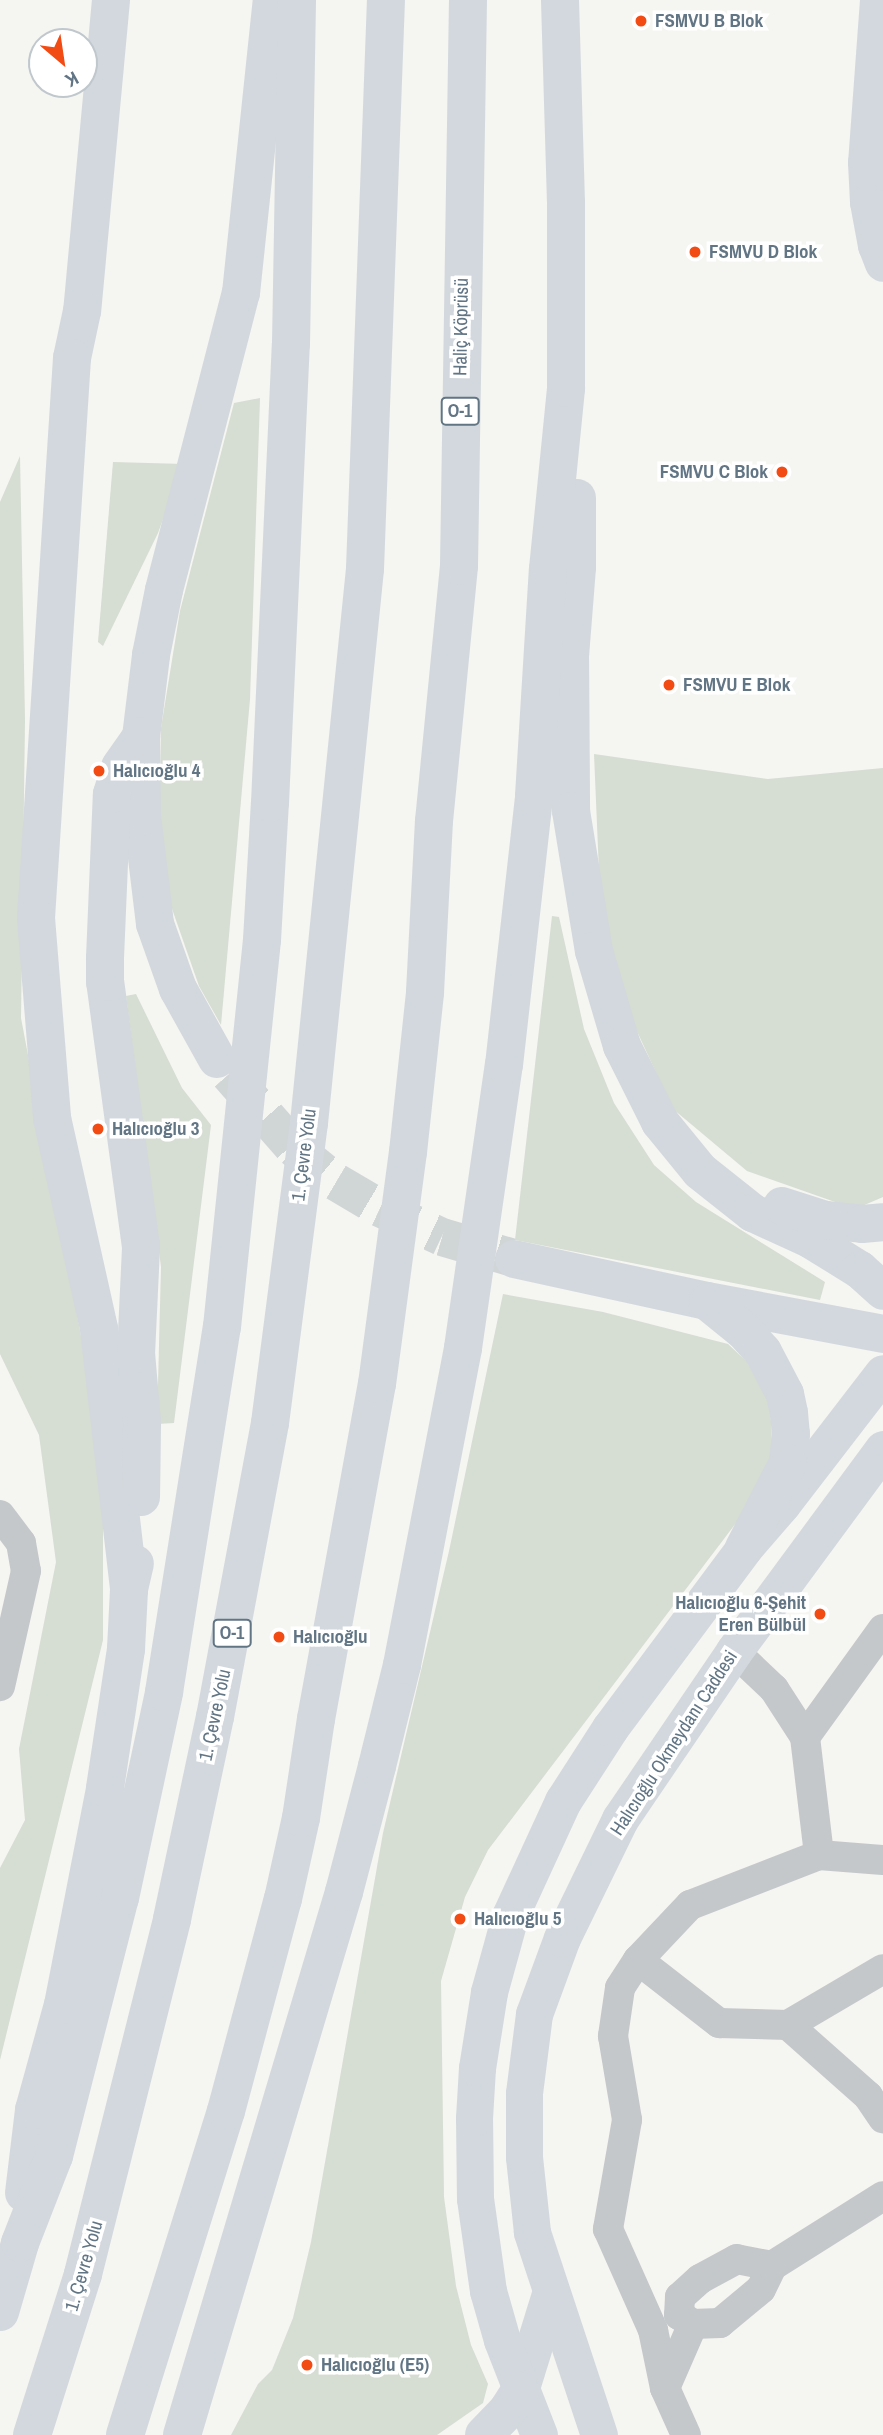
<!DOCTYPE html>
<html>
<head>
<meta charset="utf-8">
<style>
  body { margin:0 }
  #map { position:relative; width:883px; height:2435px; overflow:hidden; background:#f5f5f1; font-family:"Archivo Narrow",sans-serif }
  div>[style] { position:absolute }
  .green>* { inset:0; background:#d6ddd2 }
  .highway-tunnel>* { height:38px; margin-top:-19px; transform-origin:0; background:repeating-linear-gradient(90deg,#d0d5d6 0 38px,transparent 0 57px) }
  .minor>* { height:30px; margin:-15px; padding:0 15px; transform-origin:15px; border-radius:15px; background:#c4c8cb }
  .major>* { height:37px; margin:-18.5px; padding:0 18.5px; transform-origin:18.5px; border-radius:18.5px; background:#d2d8dd }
  .highway>* { height:38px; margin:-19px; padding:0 19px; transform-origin:19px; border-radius:19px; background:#d2d8dd }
  .dots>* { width:19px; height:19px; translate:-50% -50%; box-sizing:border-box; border:4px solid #fff; border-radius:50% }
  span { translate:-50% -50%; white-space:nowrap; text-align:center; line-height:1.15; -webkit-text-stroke:7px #fff; paint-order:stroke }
  .shield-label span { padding:2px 5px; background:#fff; border:2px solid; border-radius:5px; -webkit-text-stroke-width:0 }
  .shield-label { font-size:18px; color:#617585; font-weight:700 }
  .poi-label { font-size:19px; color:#617585; font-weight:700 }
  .left { translate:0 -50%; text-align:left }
  .right { translate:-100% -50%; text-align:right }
  .street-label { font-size:19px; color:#617585 }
  .north { position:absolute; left:28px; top:28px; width:70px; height:70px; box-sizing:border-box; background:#fff; border:2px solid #c0c8ce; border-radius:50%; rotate:151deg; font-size:19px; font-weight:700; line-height:28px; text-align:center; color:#617585 }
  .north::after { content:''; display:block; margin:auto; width:24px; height:32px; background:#f24b14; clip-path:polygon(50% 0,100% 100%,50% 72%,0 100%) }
</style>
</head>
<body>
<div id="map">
  <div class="green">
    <i style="clip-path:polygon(260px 398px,250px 699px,221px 1025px,199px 986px,170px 903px,159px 843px,161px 728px,180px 611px,234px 403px)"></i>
    <i style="clip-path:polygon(20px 456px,25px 720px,21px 1018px,86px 1362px,103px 1523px,103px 1640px,0 2060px,0 1868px,25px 1820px,19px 1749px,56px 1562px,39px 1435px,0 1354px,0 502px)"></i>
    <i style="clip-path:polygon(113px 462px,183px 464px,158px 533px,103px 646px,98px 642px)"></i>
    <i style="clip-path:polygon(594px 754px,768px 779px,883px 768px,883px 1197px,855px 1209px,747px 1171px,673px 1109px,629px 1014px,601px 918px)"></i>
    <i style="clip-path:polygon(552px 916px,559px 917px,584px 1029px,614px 1103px,654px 1165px,696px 1202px,825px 1282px,820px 1300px,515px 1240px)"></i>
    <i style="clip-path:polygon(136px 994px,182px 1088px,211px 1125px,174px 1423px,157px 1424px,161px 1267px,126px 996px)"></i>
    <i style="clip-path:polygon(503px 1294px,603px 1312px,728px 1344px,747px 1362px,770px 1403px,773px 1460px,758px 1494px,488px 1850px,465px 1897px,441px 1981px,444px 2197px,456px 2286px,471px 2345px,488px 2384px,483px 2403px,437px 2435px,231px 2435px,258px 2384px,272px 2370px,293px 2318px,311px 2242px,383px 1833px,449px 1551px)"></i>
  </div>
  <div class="highway-tunnel">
    <i style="left:229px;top:1074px;width:98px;rotate:48.7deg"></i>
    <i style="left:294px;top:1148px;width:54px;rotate:39deg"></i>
    <i style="left:336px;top:1182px;width:51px;rotate:30.6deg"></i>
    <i style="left:380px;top:1208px;width:68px;rotate:25.1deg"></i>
    <i style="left:442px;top:1237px;width:71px;rotate:16.4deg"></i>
  </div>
  <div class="minor">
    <i style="left:0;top:1515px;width:35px;rotate:53deg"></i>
    <i style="left:21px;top:1543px;width:28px;rotate:80deg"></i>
    <i style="left:26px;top:1571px;width:118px;rotate:102.7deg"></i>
    <i style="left:734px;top:1651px;width:55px;rotate:43.5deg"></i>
    <i style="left:774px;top:1689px;width:57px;rotate:57.1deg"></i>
    <i style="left:805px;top:1737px;width:133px;rotate:-54.2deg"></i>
    <i style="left:805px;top:1737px;width:119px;rotate:83.2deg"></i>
    <i style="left:819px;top:1855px;width:138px;rotate:158.8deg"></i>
    <i style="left:690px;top:1905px;width:76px;rotate:133.4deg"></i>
    <i style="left:638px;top:1960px;width:103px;rotate:37.9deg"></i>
    <i style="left:719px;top:2023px;width:69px;rotate:1.7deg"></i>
    <i style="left:788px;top:2025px;width:107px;rotate:41.6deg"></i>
    <i style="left:868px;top:2096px;width:27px;rotate:56deg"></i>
    <i style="left:819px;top:1855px;width:64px;rotate:4.5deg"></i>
    <i style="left:638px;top:1960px;width:33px;rotate:123deg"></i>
    <i style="left:620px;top:1988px;width:49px;rotate:98.3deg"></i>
    <i style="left:613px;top:2036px;width:85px;rotate:80.5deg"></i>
    <i style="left:627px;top:2120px;width:111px;rotate:99.9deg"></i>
    <i style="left:608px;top:2229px;width:111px;rotate:66deg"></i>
    <i style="left:653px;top:2330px;width:59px;rotate:78.3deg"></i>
    <i style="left:665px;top:2388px;width:51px;rotate:65.9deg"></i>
    <i style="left:788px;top:2025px;width:110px;rotate:-30.5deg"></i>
    <i style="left:772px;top:2266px;width:36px;rotate:-169deg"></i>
    <i style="left:737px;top:2259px;width:42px;rotate:151.6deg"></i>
    <i style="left:700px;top:2279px;width:27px;rotate:138deg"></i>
    <i style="left:680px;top:2297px;width:18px;rotate:93deg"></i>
    <i style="left:679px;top:2315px;width:17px;rotate:33deg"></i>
    <i style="left:693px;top:2324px;width:27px;rotate:-2deg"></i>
    <i style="left:720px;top:2323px;width:53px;rotate:-39.7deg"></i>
    <i style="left:761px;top:2289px;width:25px;rotate:-64deg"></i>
    <i style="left:772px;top:2266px;width:131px;rotate:-32.2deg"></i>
    <i style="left:665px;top:2388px;width:70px;rotate:-66.4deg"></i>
  </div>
  <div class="major">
    <i style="left:878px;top:0;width:162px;rotate:94.2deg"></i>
    <i style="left:866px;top:162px;width:40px;rotate:87.1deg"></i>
    <i style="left:868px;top:202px;width:44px;rotate:79.5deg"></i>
    <i style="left:876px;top:245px;width:19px;rotate:69deg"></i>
    <i style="left:520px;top:2391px;width:102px;rotate:-72.8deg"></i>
    <i style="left:539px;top:2435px;width:102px;rotate:-111.3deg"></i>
    <i style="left:502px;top:2340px;width:51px;rotate:-105.9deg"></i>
    <i style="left:488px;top:2291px;width:93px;rotate:-98deg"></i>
    <i style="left:475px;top:2199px;width:81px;rotate:-90.7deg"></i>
    <i style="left:474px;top:2118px;width:50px;rotate:-86.6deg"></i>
    <i style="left:477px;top:2068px;width:77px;rotate:-81deg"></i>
    <i style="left:489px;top:1992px;width:79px;rotate:-74.6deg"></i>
    <i style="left:510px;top:1916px;width:127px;rotate:-65.3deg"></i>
    <i style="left:563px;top:1801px;width:87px;rotate:-57.2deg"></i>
    <i style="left:610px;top:1728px;width:224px;rotate:-53.3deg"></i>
    <i style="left:744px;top:1548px;width:58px;rotate:-49.2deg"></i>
    <i style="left:782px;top:1504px;width:165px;rotate:-52.4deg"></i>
    <i style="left:599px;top:2435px;width:214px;rotate:-108.3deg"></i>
    <i style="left:532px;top:2232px;width:75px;rotate:-96.1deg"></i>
    <i style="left:524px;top:2157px;width:64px;rotate:-90deg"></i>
    <i style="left:524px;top:2093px;width:80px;rotate:-82.8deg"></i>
    <i style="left:534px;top:2014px;width:81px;rotate:-69.8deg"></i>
    <i style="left:562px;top:1938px;width:132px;rotate:-64deg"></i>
    <i style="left:620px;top:1819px;width:203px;rotate:-55.8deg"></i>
    <i style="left:734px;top:1651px;width:251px;rotate:-53.6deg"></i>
  </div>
  <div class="highway">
    <i style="left:111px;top:0;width:312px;rotate:95.3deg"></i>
    <i style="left:82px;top:311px;width:48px;rotate:102deg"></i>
    <i style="left:72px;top:358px;width:561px;rotate:93.68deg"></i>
    <i style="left:36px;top:918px;width:201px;rotate:85.4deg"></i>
    <i style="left:52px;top:1118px;width:216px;rotate:77.4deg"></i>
    <i style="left:99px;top:1329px;width:262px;rotate:83.4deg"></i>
    <i style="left:577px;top:498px;width:69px;rotate:90deg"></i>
    <i style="left:577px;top:567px;width:88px;rotate:94.5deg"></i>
    <i style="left:570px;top:655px;width:156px;rotate:89.6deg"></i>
    <i style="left:571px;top:811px;width:142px;rotate:80.7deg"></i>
    <i style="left:594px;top:951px;width:99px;rotate:73.6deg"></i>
    <i style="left:622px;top:1046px;width:85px;rotate:63.4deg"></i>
    <i style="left:660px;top:1122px;width:63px;rotate:50.8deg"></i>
    <i style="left:700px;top:1171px;width:68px;rotate:38.4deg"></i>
    <i style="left:753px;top:1213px;width:63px;rotate:24.5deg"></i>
    <i style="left:810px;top:1239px;width:59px;rotate:31.8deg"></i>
    <i style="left:860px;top:1270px;width:31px;rotate:42deg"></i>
    <i style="left:217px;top:1059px;width:80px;rotate:-119.1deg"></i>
    <i style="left:178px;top:989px;width:69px;rotate:-109.5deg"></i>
    <i style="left:155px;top:924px;width:108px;rotate:-96.9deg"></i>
    <i style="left:142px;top:817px;width:80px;rotate:-90.7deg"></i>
    <i style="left:141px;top:737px;width:83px;rotate:-83deg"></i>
    <i style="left:151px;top:655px;width:66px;rotate:-78.7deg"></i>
    <i style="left:164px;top:590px;width:307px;rotate:-75.5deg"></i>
    <i style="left:241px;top:293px;width:295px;rotate:-84deg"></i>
    <i style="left:782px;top:1206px;width:46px;rotate:17.7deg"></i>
    <i style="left:826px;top:1220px;width:36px;rotate:6deg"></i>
    <i style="left:862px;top:1224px;width:21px;rotate:-5deg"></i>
    <i style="left:514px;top:1259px;width:198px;rotate:12.3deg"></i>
    <i style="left:707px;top:1301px;width:179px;rotate:10.6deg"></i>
    <i style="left:708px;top:1302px;width:46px;rotate:38.9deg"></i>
    <i style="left:744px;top:1331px;width:28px;rotate:48deg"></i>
    <i style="left:763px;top:1352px;width:47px;rotate:62.4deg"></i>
    <i style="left:785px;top:1394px;width:19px;rotate:78deg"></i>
    <i style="left:789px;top:1413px;width:21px;rotate:85deg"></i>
    <i style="left:791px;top:1434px;width:29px;rotate:96deg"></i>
    <i style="left:788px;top:1463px;width:96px;rotate:117.4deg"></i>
    <i style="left:141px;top:1497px;width:75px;rotate:-89.2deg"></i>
    <i style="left:142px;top:1422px;width:68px;rotate:-95deg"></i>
    <i style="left:136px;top:1354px;width:107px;rotate:-87.3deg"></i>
    <i style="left:141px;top:1247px;width:267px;rotate:-97.7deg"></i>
    <i style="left:105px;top:982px;width:24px;rotate:-90deg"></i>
    <i style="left:105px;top:958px;width:164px;rotate:-87.6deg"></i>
    <i style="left:112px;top:794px;width:28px;rotate:-73deg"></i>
    <i style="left:120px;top:767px;width:37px;rotate:-55deg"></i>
    <i style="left:24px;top:2193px;width:84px;rotate:-83.1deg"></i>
    <i style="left:34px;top:2110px;width:109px;rotate:-74.6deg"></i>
    <i style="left:63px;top:2005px;width:221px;rotate:-79deg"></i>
    <i style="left:105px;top:1788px;width:141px;rotate:-81.4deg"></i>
    <i style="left:126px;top:1649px;width:60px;rotate:-87.1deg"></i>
    <i style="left:129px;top:1589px;width:26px;rotate:-77deg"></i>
    <i style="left:0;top:2312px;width:72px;rotate:-73.8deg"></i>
    <i style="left:20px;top:2243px;width:93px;rotate:-68.7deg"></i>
    <i style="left:54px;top:2156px;width:266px;rotate:-75.7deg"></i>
    <i style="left:120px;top:1898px;width:211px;rotate:-77.9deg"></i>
    <i style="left:164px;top:1692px;width:370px;rotate:-81deg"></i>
    <i style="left:222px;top:1327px;width:389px;rotate:-84.1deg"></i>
    <i style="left:262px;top:940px;width:137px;rotate:-86.7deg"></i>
    <i style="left:270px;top:803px;width:459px;rotate:-87.4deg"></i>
    <i style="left:291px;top:344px;width:344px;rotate:-89deg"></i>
    <i style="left:32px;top:2435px;width:169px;rotate:-72.4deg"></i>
    <i style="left:83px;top:2274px;width:366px;rotate:-75.9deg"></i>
    <i style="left:172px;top:1919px;width:207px;rotate:-78deg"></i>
    <i style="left:215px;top:1717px;width:299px;rotate:-79.4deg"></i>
    <i style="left:270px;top:1423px;width:303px;rotate:-82.6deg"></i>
    <i style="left:309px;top:1123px;width:557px;rotate:-84.23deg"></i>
    <i style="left:365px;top:569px;width:569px;rotate:-87.89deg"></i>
    <i style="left:125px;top:2435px;width:339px;rotate:-72.7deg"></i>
    <i style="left:226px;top:2111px;width:220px;rotate:-75deg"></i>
    <i style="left:283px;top:1899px;width:83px;rotate:-77.5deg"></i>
    <i style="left:301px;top:1818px;width:100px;rotate:-81.4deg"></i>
    <i style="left:316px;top:1719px;width:341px;rotate:-79.7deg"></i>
    <i style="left:377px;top:1384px;width:234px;rotate:-82.4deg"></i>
    <i style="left:408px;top:1152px;width:161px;rotate:-83.9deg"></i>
    <i style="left:425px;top:992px;width:171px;rotate:-87deg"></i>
    <i style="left:434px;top:821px;width:256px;rotate:-84.4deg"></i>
    <i style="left:459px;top:566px;width:566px;rotate:-89.09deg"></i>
    <i style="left:182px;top:2435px;width:567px;rotate:-73.39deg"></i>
    <i style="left:344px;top:1892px;width:130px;rotate:-75.3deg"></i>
    <i style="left:377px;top:1766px;width:104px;rotate:-76.1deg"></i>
    <i style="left:402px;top:1665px;width:323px;rotate:-79.1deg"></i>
    <i style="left:463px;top:1348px;width:286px;rotate:-81.8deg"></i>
    <i style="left:504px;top:1065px;width:271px;rotate:-83.6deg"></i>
    <i style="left:534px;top:796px;width:227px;rotate:-86.5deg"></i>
    <i style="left:548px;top:569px;width:182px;rotate:-84.3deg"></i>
    <i style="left:566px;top:388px;width:185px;rotate:-90deg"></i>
    <i style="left:566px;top:203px;width:203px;rotate:-91.7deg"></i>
    <i style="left:484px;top:2435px;width:33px;rotate:-46deg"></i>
    <i style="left:507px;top:2411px;width:24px;rotate:-57deg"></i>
  </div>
  <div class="dots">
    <i style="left:641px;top:21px;background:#f24b14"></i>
    <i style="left:695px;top:252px;background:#f24b14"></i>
    <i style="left:782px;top:472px;background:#f24b14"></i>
    <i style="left:669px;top:685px;background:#f24b14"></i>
    <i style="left:99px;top:771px;background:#f24b14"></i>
    <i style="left:98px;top:1129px;background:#f24b14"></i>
    <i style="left:820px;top:1614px;background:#f24b14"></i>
    <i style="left:279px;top:1637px;background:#f24b14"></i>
    <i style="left:460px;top:1919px;background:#f24b14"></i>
    <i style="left:307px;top:2365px;background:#f24b14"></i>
  </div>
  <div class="shield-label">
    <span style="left:460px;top:411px">O-1</span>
    <span style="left:232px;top:1633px">O-1</span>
  </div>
  <div class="poi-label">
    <span class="left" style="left:655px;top:21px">FSMVU B Blok</span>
    <span class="left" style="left:709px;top:252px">FSMVU D Blok</span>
    <span class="right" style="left:768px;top:472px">FSMVU C Blok</span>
    <span class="left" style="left:683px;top:685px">FSMVU E Blok</span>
    <span class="left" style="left:113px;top:771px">Halıcıoğlu 4</span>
    <span class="left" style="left:112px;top:1129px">Halıcıoğlu 3</span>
    <span class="right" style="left:806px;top:1614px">Halıcıoğlu 6-Şehit<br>Eren Bülbül</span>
    <span class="left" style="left:293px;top:1637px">Halıcıoğlu</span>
    <span class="left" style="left:474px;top:1919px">Halıcıoğlu 5</span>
    <span class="left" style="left:321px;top:2365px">Halıcıoğlu (E5)</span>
  </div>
  <div class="street-label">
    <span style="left:461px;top:327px;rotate:-89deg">Haliç Köprüsü</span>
    <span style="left:304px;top:1155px;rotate:-83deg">1. Çevre Yolu</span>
    <span style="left:215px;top:1715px;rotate:-78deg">1. Çevre Yolu</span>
    <span style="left:674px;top:1743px;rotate:-57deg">Halıcıoğlu Okmeydanı Caddesi</span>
    <span style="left:84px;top:2266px;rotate:-74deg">1. Çevre Yolu</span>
  </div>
  <div class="north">K</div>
</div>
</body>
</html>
